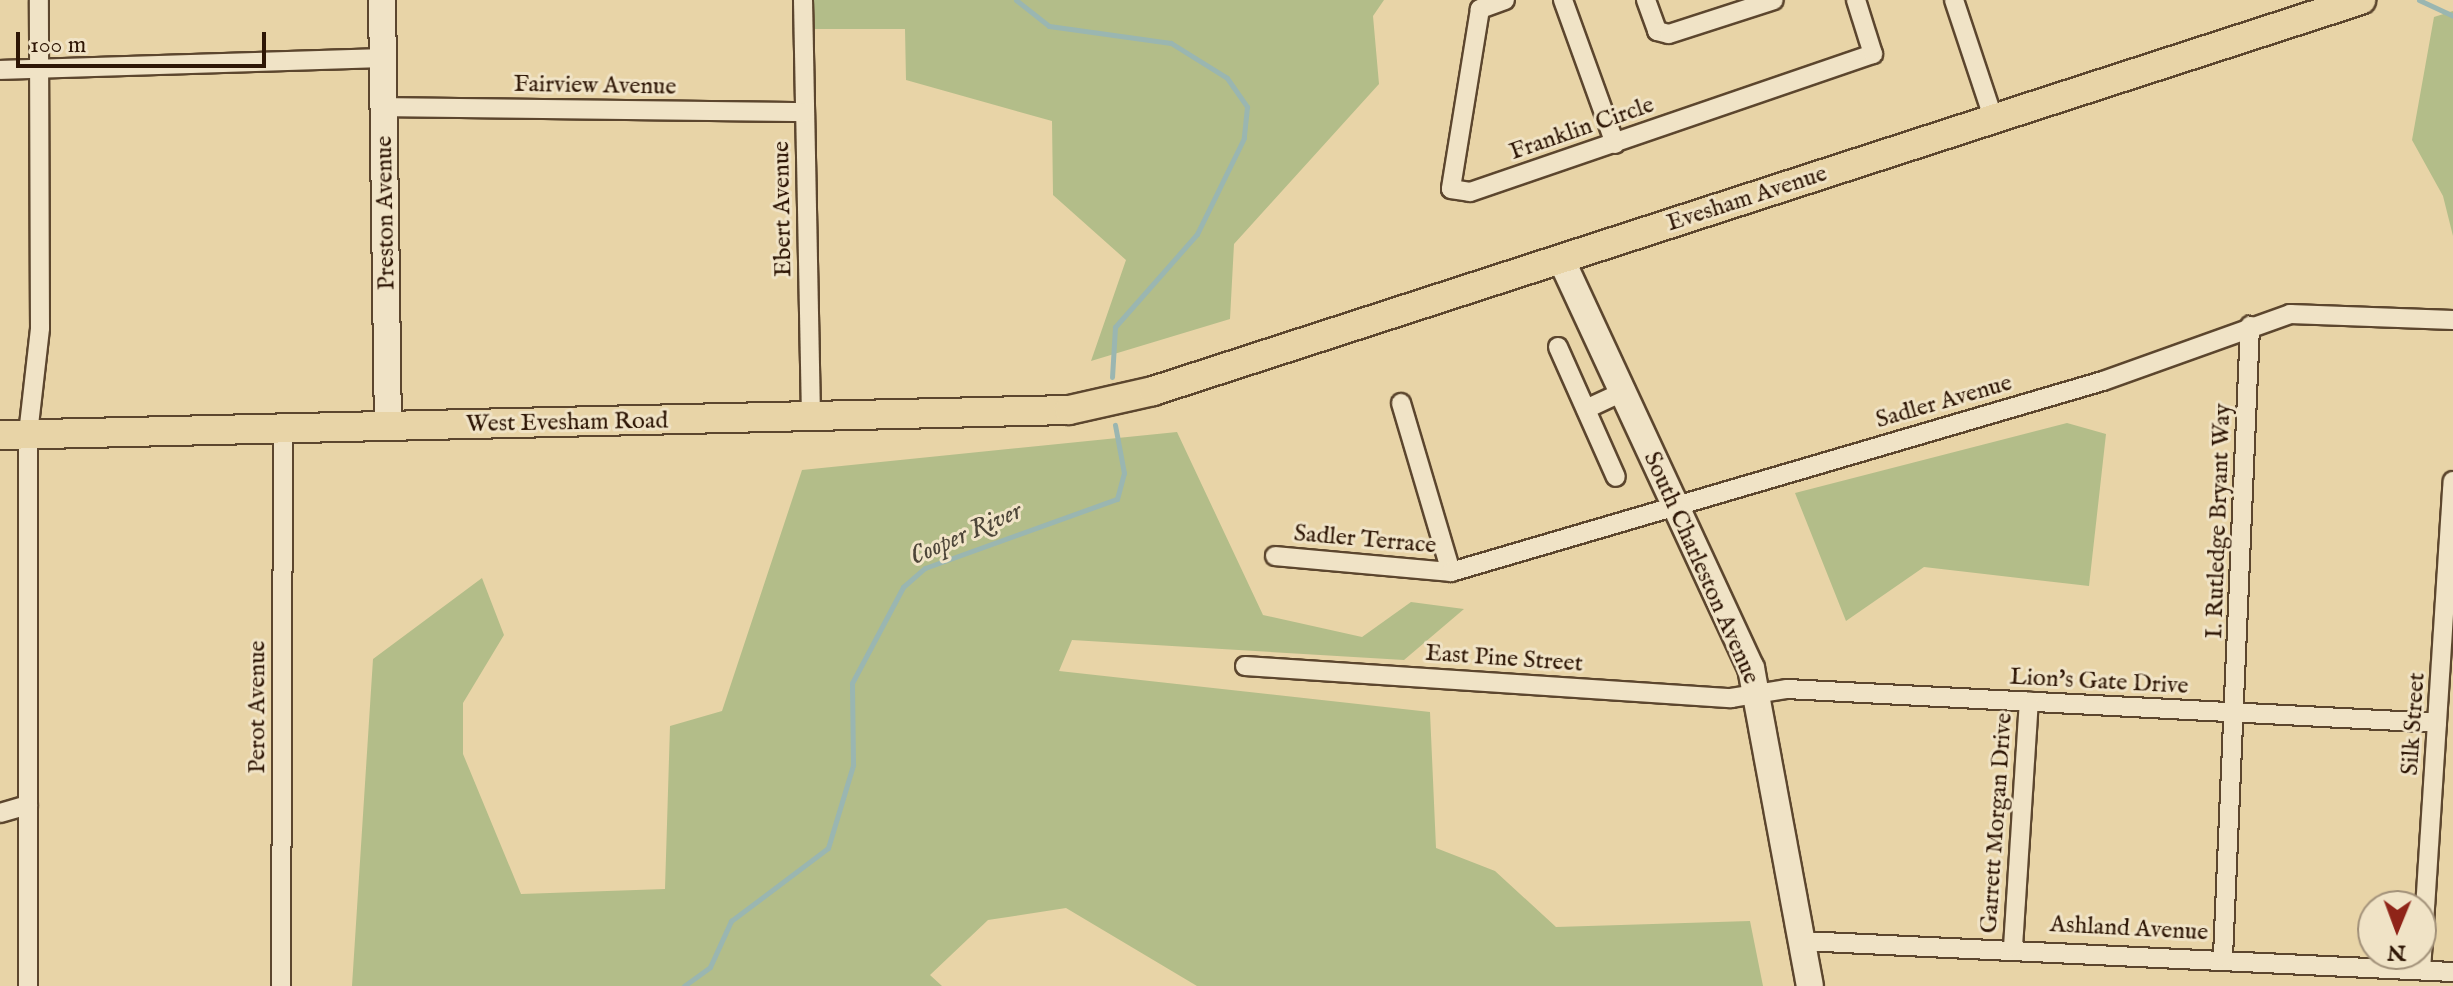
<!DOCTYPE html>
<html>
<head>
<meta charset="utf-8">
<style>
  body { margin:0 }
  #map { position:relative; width:2453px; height:986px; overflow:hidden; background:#e8d4a7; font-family:"IM FELL English",serif }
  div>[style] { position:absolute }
  .green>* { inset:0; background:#b3bd89 }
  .stream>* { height:5px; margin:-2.5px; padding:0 2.5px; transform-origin:2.5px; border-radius:2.5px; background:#9ab6b1 }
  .roads { filter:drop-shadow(2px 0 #5c462e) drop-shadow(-2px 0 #5c462e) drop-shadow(0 2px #5c462e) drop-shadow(0 -2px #5c462e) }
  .street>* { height:18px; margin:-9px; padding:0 9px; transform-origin:9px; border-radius:9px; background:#f0e3c6 }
  .secondary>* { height:26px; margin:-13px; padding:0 13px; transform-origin:13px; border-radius:13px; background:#f0e3c6 }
  .primary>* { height:28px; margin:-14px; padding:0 14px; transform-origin:14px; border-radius:14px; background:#e8d4a7 }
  span { translate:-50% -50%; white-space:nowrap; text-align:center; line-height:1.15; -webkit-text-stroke:6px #f0e3c6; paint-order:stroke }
  .street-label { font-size:24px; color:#2e1605 }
  .water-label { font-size:26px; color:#4e4639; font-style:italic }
  .north { position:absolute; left:2357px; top:890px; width:80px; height:80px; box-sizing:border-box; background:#f0e3c6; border:2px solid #a29179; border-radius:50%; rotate:181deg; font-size:22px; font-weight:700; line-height:32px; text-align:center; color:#2e1605 }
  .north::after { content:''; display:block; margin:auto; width:28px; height:36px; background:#8f2418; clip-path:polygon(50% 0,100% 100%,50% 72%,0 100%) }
  .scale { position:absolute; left:16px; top:32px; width:250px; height:36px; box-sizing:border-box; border:4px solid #2e1605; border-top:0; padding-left:10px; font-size:24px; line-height:28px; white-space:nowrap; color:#2e1605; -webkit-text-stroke:6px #f0e3c6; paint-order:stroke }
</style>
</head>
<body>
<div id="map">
  <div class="green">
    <i style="clip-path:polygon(797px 0,1384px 0,1373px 16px,1379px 84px,1234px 244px,1230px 319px,1091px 361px,1126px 260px,1053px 195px,1052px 121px,906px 80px,905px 29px,797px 29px)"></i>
    <i style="clip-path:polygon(2453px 11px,2453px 236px,2443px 196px,2412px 140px,2434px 17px)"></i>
    <i style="clip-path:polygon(2067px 423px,2106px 434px,2089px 586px,1924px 567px,1846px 621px,1795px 493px)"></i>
    <i style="clip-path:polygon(1177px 432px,1263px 615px,1362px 637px,1411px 602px,1464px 609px,1404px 660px,1072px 640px,1059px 671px,1430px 712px,1436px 848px,1495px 871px,1556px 927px,1750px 921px,1763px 986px,1197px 986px,1066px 908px,988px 920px,930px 975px,942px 986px,352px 986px,373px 659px,482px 578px,504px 635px,463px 703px,463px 754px,521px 894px,665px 889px,670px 726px,722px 711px,802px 470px)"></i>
  </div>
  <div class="stream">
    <i style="left:1016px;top:0;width:42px;rotate:38.2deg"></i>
    <i style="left:1049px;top:26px;width:123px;rotate:7.9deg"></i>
    <i style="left:1171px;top:43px;width:66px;rotate:32deg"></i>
    <i style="left:1227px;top:78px;width:35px;rotate:55deg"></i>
    <i style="left:1247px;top:107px;width:31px;rotate:96deg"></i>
    <i style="left:1244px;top:138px;width:107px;rotate:116.1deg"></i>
    <i style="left:1197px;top:234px;width:124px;rotate:131.4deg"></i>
    <i style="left:1115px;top:327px;width:50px;rotate:93.4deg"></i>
    <i style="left:2419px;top:0;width:38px;rotate:25deg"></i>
    <i style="left:684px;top:986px;width:32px;rotate:-36deg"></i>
    <i style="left:710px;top:967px;width:51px;rotate:-65.5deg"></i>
    <i style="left:731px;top:921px;width:121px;rotate:-37deg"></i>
    <i style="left:828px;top:848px;width:87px;rotate:-73.2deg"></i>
    <i style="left:853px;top:765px;width:82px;rotate:-90.7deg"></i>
    <i style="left:852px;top:683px;width:109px;rotate:-62deg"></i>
    <i style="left:903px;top:587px;width:29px;rotate:-41deg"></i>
    <i style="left:925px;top:568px;width:204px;rotate:-19.8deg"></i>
    <i style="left:1117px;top:499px;width:27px;rotate:-75deg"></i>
    <i style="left:1124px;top:473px;width:49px;rotate:-100.6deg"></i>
  </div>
  <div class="roads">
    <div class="street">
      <i style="left:803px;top:0;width:417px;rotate:88.9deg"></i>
      <i style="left:1505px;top:0;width:27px;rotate:160deg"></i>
      <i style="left:1480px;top:9px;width:182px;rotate:99.2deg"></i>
      <i style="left:1451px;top:189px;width:19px;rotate:9deg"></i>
      <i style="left:1470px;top:192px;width:426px;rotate:-18.9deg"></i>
      <i style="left:1873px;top:54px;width:57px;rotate:-107.5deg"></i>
      <i style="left:1563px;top:0;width:153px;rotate:70.1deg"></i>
      <i style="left:1646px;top:0;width:33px;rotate:70deg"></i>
      <i style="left:1657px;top:31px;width:12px;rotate:14deg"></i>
      <i style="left:1669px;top:34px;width:110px;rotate:-17.9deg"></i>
      <i style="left:1954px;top:0;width:123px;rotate:71.6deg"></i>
      <i style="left:0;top:70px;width:383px;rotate:-1.8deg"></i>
      <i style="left:385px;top:107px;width:420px;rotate:0.7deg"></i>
      <i style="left:1558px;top:347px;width:142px;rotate:66deg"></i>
      <i style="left:1401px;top:403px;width:176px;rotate:73.5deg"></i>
      <i style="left:1586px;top:409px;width:40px;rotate:-25deg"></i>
      <i style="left:1275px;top:556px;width:177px;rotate:5.2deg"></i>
      <i style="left:1451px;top:572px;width:679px;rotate:-16.33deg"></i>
      <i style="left:2103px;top:381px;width:199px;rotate:-19.7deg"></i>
      <i style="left:2290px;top:314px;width:163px;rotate:2.1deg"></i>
      <i style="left:1245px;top:666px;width:487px;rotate:3.8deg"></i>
      <i style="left:1731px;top:698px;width:57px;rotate:-9.1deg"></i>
      <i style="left:1787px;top:689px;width:651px;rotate:2.99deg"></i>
      <i style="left:0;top:813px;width:29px;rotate:-16deg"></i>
      <i style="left:1802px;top:941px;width:652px;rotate:2.73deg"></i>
      <i style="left:2013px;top:947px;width:246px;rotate:-86.3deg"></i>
      <i style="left:2223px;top:957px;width:632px;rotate:-87.55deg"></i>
      <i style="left:2421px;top:970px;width:490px;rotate:-86.3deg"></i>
      <i style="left:28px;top:986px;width:552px;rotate:-90deg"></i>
      <i style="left:28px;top:434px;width:107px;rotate:-83.5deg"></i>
      <i style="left:40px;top:328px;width:328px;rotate:-90.2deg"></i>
      <i style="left:281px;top:986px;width:557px;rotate:-89.79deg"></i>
    </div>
    <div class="secondary">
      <i style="left:382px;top:0;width:427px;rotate:89.2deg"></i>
      <i style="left:1561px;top:259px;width:451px;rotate:65.1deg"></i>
      <i style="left:1751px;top:668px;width:323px;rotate:79.5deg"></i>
    </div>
    <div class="primary">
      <i style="left:0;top:435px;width:1069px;rotate:-1.34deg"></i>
      <i style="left:1069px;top:410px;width:86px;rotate:-12.7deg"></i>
      <i style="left:1153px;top:391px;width:1270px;rotate:-17.94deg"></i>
    </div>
  </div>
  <div class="street-label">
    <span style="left:595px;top:86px;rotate:1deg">Fairview Avenue</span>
    <span style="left:1582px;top:129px;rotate:-19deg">Franklin Circle</span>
    <span style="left:1747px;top:199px;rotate:-18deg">Evesham Avenue</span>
    <span style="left:783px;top:209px;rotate:-91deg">Ebert Avenue</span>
    <span style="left:386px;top:213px;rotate:-91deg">Preston Avenue</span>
    <span style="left:1944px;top:402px;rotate:-16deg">Sadler Avenue</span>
    <span style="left:567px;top:423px;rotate:-1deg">West Evesham Road</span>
    <span style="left:2219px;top:521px;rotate:-88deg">I. Rutledge Bryant Way</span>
    <span style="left:1365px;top:540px;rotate:5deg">Sadler Terrace</span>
    <span style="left:1701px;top:568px;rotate:66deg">South Charleston Avenue</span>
    <span style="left:1504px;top:659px;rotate:4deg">East Pine Street</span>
    <span style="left:2099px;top:682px;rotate:3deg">Lion's Gate Drive</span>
    <span style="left:258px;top:707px;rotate:-90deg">Perot Avenue</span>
    <span style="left:2414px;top:724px;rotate:-86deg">Silk Street</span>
    <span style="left:1997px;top:823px;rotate:-86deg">Garrett Morgan Drive</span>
    <span style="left:2129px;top:929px;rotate:3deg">Ashland Avenue</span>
  </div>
  <div class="water-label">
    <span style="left:966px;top:534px;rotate:-24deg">Cooper River</span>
  </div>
  <div class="north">N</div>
  <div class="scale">100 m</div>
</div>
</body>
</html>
